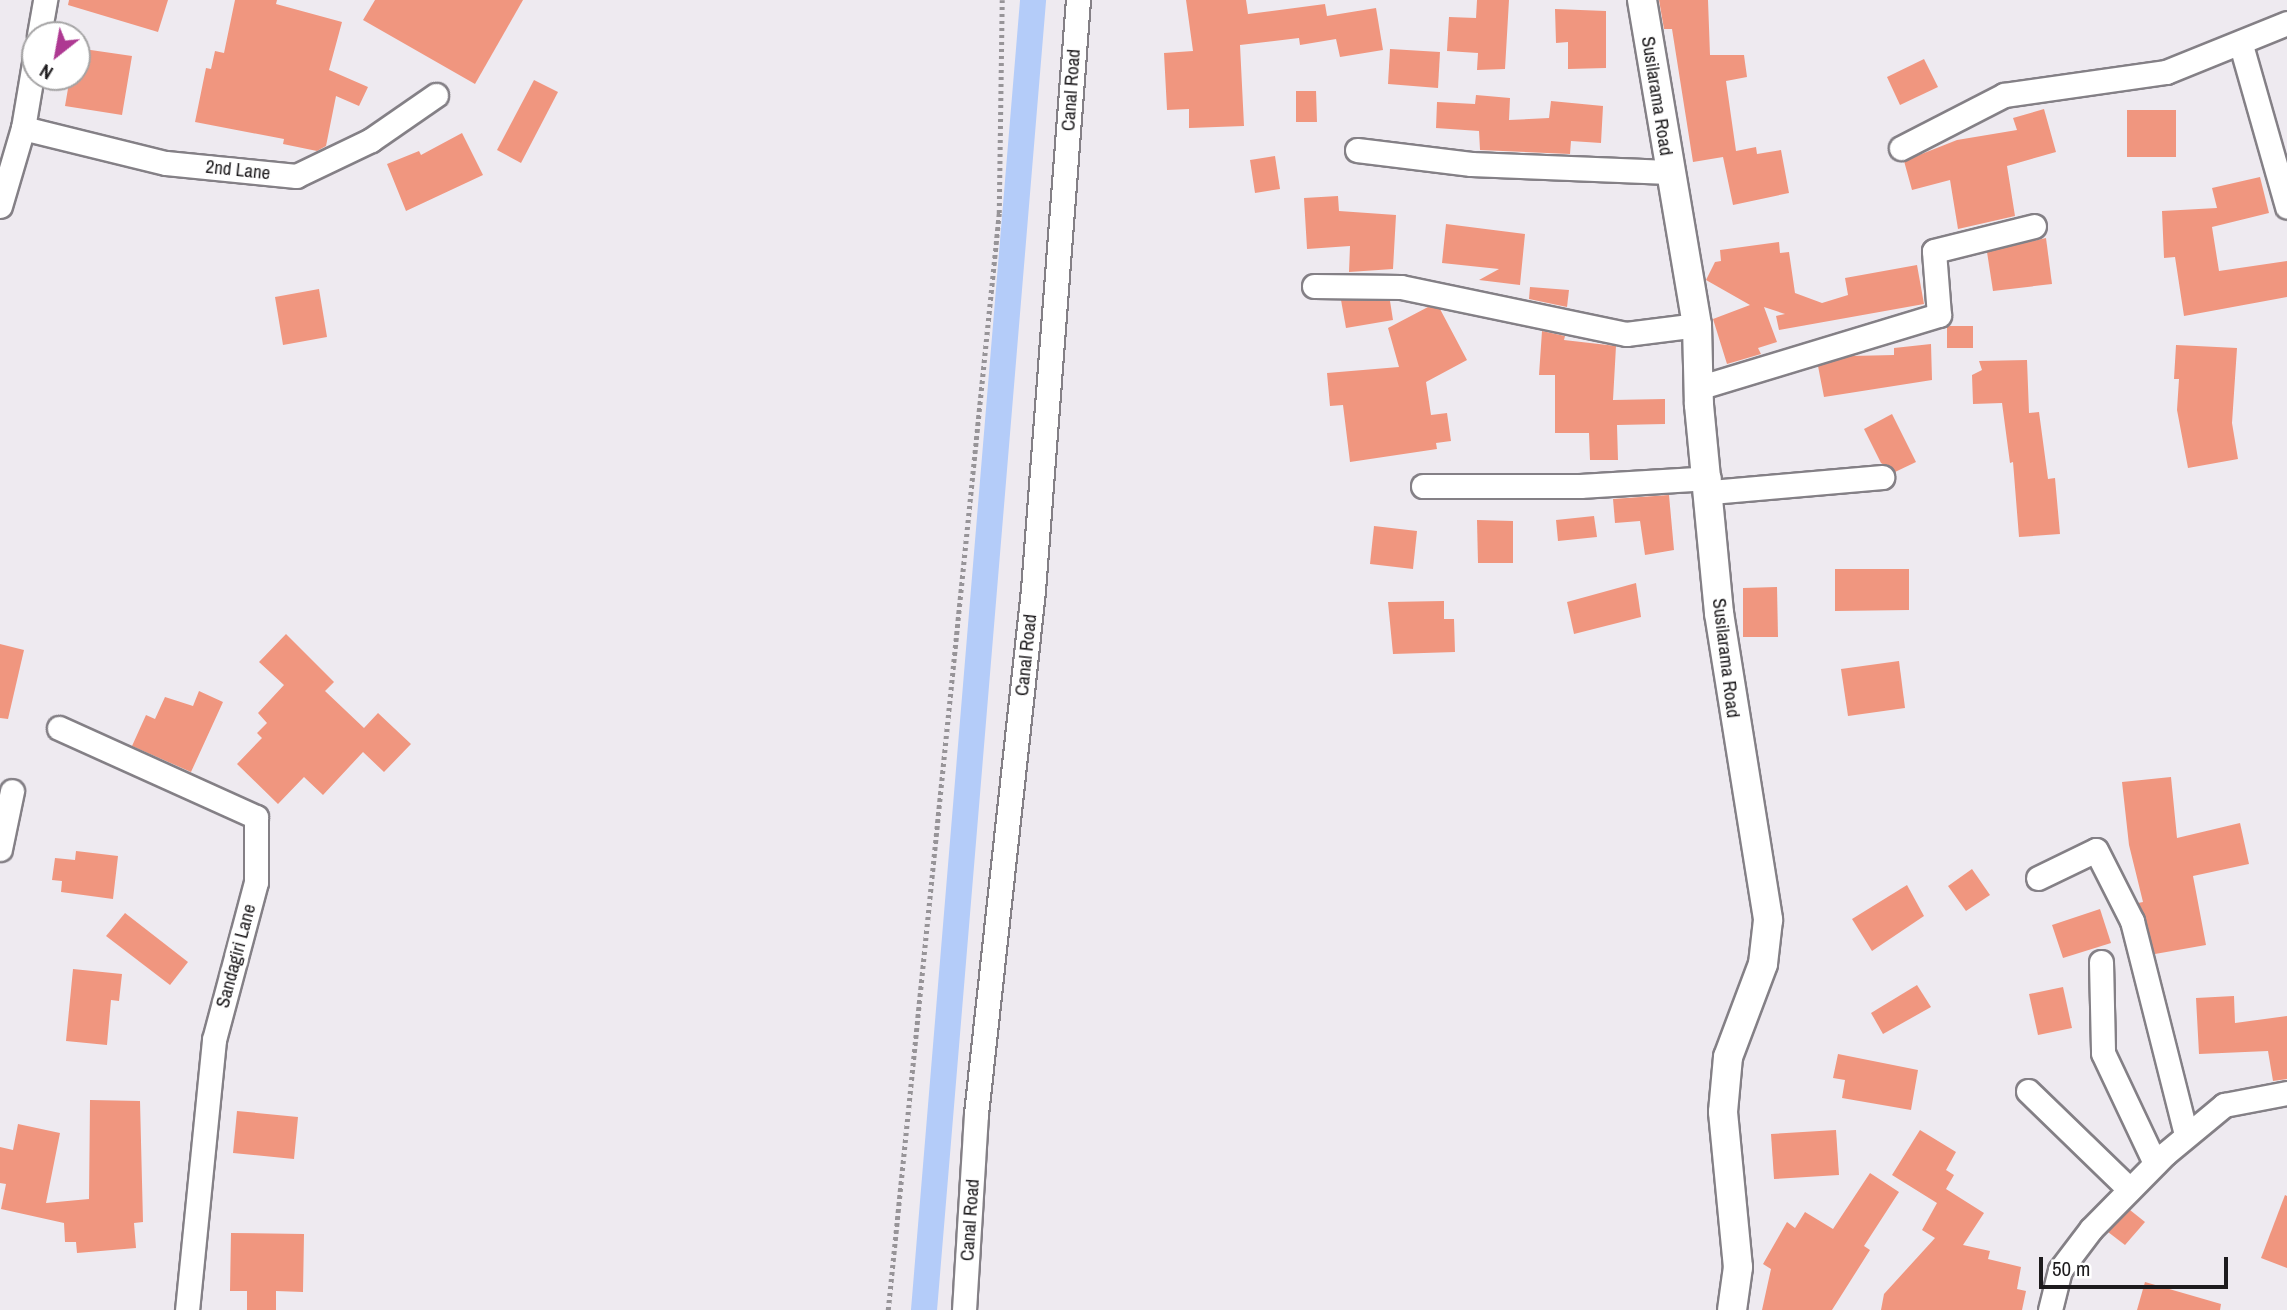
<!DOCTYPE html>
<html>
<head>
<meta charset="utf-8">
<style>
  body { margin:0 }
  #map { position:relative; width:2287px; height:1310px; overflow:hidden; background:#eeeaf0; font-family:"Archivo Narrow",sans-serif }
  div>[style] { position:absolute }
  .canal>* { height:26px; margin:-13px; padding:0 13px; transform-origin:13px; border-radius:13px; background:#b4ccf9 }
  .building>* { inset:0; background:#f0967f }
  .path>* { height:4.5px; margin-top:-2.25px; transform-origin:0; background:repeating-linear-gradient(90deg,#979498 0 3.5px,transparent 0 7px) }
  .roads { filter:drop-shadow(2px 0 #848086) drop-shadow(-2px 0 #848086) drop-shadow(0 2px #848086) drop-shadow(0 -2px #848086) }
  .minor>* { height:23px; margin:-11.5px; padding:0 11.5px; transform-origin:11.5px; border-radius:11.5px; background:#fff }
  .tertiary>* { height:28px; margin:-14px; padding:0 14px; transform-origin:14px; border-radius:14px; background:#fff }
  span { translate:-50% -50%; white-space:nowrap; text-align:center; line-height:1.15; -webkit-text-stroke:7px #fff; paint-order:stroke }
  .street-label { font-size:19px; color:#1d1b1d }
  .north { position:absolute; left:21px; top:21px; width:70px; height:70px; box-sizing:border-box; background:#fff; border:2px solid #a5a4a5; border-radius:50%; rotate:211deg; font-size:19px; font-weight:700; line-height:28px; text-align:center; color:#1d1b1d }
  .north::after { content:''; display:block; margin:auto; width:24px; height:32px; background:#ae3992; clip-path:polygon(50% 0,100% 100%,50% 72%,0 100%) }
  .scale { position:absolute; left:2039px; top:1257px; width:189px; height:32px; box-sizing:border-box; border:4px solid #1d1b1d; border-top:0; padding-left:9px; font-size:21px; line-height:24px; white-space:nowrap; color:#1d1b1d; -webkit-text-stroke:5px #fff; paint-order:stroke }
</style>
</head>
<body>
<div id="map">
  <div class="canal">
    <i style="left:924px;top:1310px;width:1315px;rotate:-85.24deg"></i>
  </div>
  <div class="building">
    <i style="clip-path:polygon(69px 0,168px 0,158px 32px,68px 5px)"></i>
    <i style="clip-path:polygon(235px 0,277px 0,276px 4px,342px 22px,329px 70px,368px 87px,359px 106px,336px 96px,326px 146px,317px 151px,283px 144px,284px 139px,195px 122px,206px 68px,211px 69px,215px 51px,224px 53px)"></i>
    <i style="clip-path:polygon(375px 0,523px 0,475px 84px,363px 20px)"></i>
    <i style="clip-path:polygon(1186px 0,1246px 0,1248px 14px,1325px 4px,1327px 16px,1376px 8px,1383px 50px,1340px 57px,1336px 39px,1300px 45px,1299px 38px,1240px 45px,1244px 126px,1189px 128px,1189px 109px,1167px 110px,1164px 53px,1193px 51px)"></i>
    <i style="clip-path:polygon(1477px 0,1509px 0,1505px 69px,1477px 70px,1478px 53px,1447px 51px,1449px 17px,1476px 18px)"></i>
    <i style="clip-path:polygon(1659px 0,1708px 0,1710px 55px,1744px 55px,1747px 77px,1726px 81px,1736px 151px,1756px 147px,1757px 154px,1781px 150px,1789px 193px,1733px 205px,1723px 157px,1693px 162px,1672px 29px,1664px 29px)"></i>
    <i style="clip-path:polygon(1555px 9px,1606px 11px,1606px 68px,1568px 69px,1568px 42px,1556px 43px)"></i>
    <i style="clip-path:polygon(77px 48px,132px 56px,122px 115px,65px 106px,70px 77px,77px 77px)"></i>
    <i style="clip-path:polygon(1390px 49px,1440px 52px,1438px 88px,1388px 84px)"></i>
    <i style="clip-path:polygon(1924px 59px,1938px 87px,1900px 105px,1887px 77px)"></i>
    <i style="clip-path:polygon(534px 80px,558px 92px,521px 163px,497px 150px)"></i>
    <i style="clip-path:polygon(1296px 91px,1316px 91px,1317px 122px,1296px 122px)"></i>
    <i style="clip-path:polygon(1476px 95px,1510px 98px,1509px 120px,1549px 118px,1551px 101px,1603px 106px,1601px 143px,1571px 141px,1570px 154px,1480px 150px,1479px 131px,1436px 128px,1437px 102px,1475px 104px)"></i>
    <i style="clip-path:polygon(2044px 109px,2056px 152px,2007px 166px,2015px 216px,1958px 229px,1950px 180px,1912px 190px,1904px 161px,1957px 140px,2017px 130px,2013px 118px)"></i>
    <i style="clip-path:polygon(2127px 110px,2176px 110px,2176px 157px,2127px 157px)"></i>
    <i style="clip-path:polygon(462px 133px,483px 175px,406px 211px,387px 164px,419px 151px,421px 155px)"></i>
    <i style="clip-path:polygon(1275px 156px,1280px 189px,1255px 193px,1250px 160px)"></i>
    <i style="clip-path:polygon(2260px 177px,2269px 213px,2212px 227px,2219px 271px,2287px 261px,2287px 297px,2184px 316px,2175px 257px,2164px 258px,2162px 211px,2217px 208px,2212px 188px)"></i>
    <i style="clip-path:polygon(1338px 196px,1339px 211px,1396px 215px,1393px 269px,1349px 272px,1350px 246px,1307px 249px,1304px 198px)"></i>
    <i style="clip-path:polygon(1446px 224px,1525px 234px,1520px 285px,1479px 280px,1499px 269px,1442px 263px)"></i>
    <i style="clip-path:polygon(2046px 238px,2052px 284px,1993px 291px,1987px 252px)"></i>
    <i style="clip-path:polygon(1779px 242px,1780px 253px,1789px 252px,1795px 293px,1822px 303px,1848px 295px,1845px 278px,1917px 265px,1924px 304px,1779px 330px,1776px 316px,1785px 314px,1764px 307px,1777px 342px,1758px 348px,1761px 354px,1727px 364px,1713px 319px,1750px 305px,1706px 280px,1715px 262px,1721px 261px,1720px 250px)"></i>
    <i style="clip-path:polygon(1530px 287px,1569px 290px,1567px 307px,1529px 299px)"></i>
    <i style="clip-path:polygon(319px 289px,327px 337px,283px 345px,275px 297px)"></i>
    <i style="clip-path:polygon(1341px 300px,1390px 301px,1393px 320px,1346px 328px)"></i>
    <i style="clip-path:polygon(1428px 307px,1440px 309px,1467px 360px,1426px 382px,1431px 415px,1447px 413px,1451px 441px,1436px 443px,1437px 449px,1350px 462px,1343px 405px,1330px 406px,1327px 373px,1399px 367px,1388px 328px)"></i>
    <i style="clip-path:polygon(1947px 326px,1973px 326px,1973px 348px,1947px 348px)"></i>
    <i style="clip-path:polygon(1542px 331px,1565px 336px,1564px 340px,1616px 346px,1613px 400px,1665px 399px,1665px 424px,1617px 425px,1618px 460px,1590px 460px,1589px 433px,1555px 433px,1555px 375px,1539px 375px)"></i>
    <i style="clip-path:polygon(1931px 344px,1932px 380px,1824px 397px,1818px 366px,1851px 356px,1894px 355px,1894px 348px)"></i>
    <i style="clip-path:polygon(2176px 345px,2237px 348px,2232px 423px,2238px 459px,2188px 468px,2177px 410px,2179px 379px,2174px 379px)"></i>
    <i style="clip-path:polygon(2027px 360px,2029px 413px,2039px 412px,2048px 479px,2055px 478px,2060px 534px,2019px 537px,2013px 462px,2010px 463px,2002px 403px,1973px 404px,1972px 375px,1982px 370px,1979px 361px)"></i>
    <i style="clip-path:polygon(1892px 414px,1916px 462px,1895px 472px,1881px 463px,1864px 429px)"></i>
    <i style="clip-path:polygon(1669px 495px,1674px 550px,1645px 555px,1640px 521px,1615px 523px,1613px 499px)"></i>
    <i style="clip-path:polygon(1594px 516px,1597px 537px,1558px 541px,1556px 520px)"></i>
    <i style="clip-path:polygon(1477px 520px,1513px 521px,1513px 563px,1478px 563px)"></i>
    <i style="clip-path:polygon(1374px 526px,1417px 531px,1413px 569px,1370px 564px)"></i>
    <i style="clip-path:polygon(1835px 569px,1909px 569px,1909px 610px,1835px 611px)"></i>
    <i style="clip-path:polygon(1636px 583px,1641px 617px,1574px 634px,1567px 602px)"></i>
    <i style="clip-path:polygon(1777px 587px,1778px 637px,1743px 637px,1743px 588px)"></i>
    <i style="clip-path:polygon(1444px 601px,1444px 619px,1454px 619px,1455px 652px,1393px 654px,1388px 602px)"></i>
    <i style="clip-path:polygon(286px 634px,334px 682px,325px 691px,364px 728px,378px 713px,411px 744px,384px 772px,363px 752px,323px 795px,304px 777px,278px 804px,237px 764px,262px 738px,257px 733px,267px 723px,258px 713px,284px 685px,259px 662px)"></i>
    <i style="clip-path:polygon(0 644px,24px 650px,8px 719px,0 718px)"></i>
    <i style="clip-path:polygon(1899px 661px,1905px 708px,1848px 716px,1841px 669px)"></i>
    <i style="clip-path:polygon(199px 691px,223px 702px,191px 772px,132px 746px,146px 715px,155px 719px,165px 697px,193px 706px)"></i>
    <i style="clip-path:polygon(2171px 777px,2177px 838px,2240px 823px,2249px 864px,2193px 876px,2206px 945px,2155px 954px,2138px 903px,2143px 902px,2129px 845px,2122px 782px)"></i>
    <i style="clip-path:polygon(76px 851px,118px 856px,113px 899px,61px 892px,62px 881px,52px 880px,55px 858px,75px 860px)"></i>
    <i style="clip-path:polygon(1972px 869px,1990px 895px,1966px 911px,1948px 886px)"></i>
    <i style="clip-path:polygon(1907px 885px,1924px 916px,1872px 951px,1852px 919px)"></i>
    <i style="clip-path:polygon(2100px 909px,2111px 943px,2063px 958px,2052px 925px)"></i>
    <i style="clip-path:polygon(125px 913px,188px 962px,170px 985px,106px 936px)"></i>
    <i style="clip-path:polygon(73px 969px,122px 974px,119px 1001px,111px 1000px,107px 1045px,66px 1041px)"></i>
    <i style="clip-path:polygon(1917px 985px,1931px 1007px,1883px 1034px,1871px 1013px)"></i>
    <i style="clip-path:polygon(2063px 987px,2072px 1028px,2038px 1035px,2029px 994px)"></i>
    <i style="clip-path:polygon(2234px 996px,2235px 1023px,2287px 1016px,2287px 1079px,2273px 1081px,2268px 1051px,2199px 1054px,2196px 998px)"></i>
    <i style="clip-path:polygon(1838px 1054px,1918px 1070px,1911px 1110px,1842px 1098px,1845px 1080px,1833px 1078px)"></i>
    <i style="clip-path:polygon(90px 1100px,140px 1101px,143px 1222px,134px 1223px,136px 1248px,77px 1253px,76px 1242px,65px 1242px,64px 1223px,1px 1209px,6px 1184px,0 1183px,0 1147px,13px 1150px,18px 1124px,60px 1133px,46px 1203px,89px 1199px)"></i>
    <i style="clip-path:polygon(237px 1111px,298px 1117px,294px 1159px,233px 1153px)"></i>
    <i style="clip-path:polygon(1836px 1130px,1839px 1175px,1774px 1179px,1771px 1134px)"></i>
    <i style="clip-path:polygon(1920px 1130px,1956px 1152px,1946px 1170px,1954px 1175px,1946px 1189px,1984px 1213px,1963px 1245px,1990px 1251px,1988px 1259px,2021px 1267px,2017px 1289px,2026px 1291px,2022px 1310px,1881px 1310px,1884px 1294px,1935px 1238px,1922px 1230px,1937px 1203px,1892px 1175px)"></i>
    <i style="clip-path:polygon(1870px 1173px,1899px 1192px,1864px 1246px,1870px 1250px,1832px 1310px,1762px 1310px,1771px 1269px,1763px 1264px,1787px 1222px,1795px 1228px,1805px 1212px,1833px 1229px)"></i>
    <i style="clip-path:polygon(2285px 1195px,2287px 1196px,2287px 1268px,2261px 1258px)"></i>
    <i style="clip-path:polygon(2130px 1210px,2145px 1222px,2125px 1245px,2108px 1232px)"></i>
    <i style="clip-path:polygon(231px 1233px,304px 1234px,303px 1292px,276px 1291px,276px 1310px,247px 1310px,247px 1291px,230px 1291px)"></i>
    <i style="clip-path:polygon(2145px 1282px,2221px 1304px,2220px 1310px,2137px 1310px)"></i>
  </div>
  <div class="path">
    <i style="left:888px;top:1310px;width:1103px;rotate:-84.22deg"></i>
    <i style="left:999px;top:213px;width:213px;rotate:-89.2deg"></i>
  </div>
  <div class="roads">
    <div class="minor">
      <i style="left:39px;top:35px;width:36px;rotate:-80deg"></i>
      <i style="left:2241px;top:45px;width:168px;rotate:74.1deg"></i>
      <i style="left:23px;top:128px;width:147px;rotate:13.8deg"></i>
      <i style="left:166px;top:163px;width:131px;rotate:5.7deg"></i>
      <i style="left:296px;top:176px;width:83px;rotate:-25.6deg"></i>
      <i style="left:371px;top:140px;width:79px;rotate:-34.7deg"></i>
      <i style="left:1901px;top:148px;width:116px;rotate:-27.2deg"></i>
      <i style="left:2004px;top:95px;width:164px;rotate:-8.1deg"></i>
      <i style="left:2166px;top:72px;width:131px;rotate:-22deg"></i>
      <i style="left:1357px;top:150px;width:115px;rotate:7deg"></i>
      <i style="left:1471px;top:164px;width:198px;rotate:2.3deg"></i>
      <i style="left:0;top:206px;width:81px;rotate:-73.6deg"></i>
      <i style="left:23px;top:128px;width:72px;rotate:-80.4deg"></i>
      <i style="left:1314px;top:286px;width:87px;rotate:0.7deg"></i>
      <i style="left:1401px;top:287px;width:230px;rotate:11.8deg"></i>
      <i style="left:1626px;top:334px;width:72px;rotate:-7.2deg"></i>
      <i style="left:1698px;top:388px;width:252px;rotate:-16.9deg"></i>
      <i style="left:1939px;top:315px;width:64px;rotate:-94.5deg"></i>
      <i style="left:1934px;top:251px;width:103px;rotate:-14deg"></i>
      <i style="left:1423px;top:486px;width:157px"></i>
      <i style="left:1580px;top:486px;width:129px;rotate:-3.5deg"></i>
      <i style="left:1711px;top:492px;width:172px;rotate:-5deg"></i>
      <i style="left:59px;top:728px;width:216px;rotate:24.3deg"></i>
      <i style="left:256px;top:817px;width:65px;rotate:90deg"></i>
      <i style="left:256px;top:882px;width:163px;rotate:104.9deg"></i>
      <i style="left:214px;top:1040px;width:271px;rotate:95.7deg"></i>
      <i style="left:0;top:849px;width:59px;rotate:-78.3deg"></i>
      <i style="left:2038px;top:878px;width:64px;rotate:-25.8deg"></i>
      <i style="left:2096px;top:850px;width:80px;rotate:63.1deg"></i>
      <i style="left:2132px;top:921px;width:221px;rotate:75.8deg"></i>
      <i style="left:2101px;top:962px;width:91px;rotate:88.7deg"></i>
      <i style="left:2103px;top:1053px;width:122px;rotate:64.7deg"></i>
      <i style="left:2028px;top:1091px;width:141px;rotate:44.1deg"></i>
      <i style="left:964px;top:1310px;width:196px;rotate:-86.5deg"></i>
      <i style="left:976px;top:1114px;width:527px;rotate:-83.79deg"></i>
      <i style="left:1033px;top:590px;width:592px;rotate:-85.64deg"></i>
      <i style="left:2050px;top:1310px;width:41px;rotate:-76deg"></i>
      <i style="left:2060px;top:1270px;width:51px;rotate:-52.9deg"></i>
      <i style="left:2091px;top:1229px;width:105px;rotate:-45.4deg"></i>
      <i style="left:2165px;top:1154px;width:77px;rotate:-39.7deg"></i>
      <i style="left:2224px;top:1105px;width:64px;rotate:-10.8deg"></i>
    </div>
    <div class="tertiary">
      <i style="left:1642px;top:0;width:330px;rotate:80.4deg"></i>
      <i style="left:1697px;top:325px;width:80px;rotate:88.6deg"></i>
      <i style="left:1699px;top:405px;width:209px;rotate:84.5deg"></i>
      <i style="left:1719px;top:613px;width:311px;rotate:80.9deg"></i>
      <i style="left:1768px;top:920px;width:44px;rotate:96.5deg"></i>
      <i style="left:1763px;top:964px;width:99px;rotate:110.6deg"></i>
      <i style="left:1728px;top:1057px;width:55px;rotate:95.2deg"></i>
      <i style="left:1723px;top:1112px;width:156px;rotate:84.5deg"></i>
      <i style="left:1738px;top:1267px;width:43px;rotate:97.9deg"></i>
    </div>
  </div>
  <div class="street-label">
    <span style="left:1071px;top:90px;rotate:-86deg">Canal Road</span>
    <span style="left:1657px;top:96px;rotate:81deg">Susilarama Road</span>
    <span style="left:238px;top:170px;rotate:6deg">2nd Lane</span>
    <span style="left:1026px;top:655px;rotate:-84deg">Canal Road</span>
    <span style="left:1726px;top:658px;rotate:83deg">Susilarama Road</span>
    <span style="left:236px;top:956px;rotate:-75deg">Sandagiri Lane</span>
    <span style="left:970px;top:1220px;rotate:-86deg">Canal Road</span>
  </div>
  <div class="north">N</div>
  <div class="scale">50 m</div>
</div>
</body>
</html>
